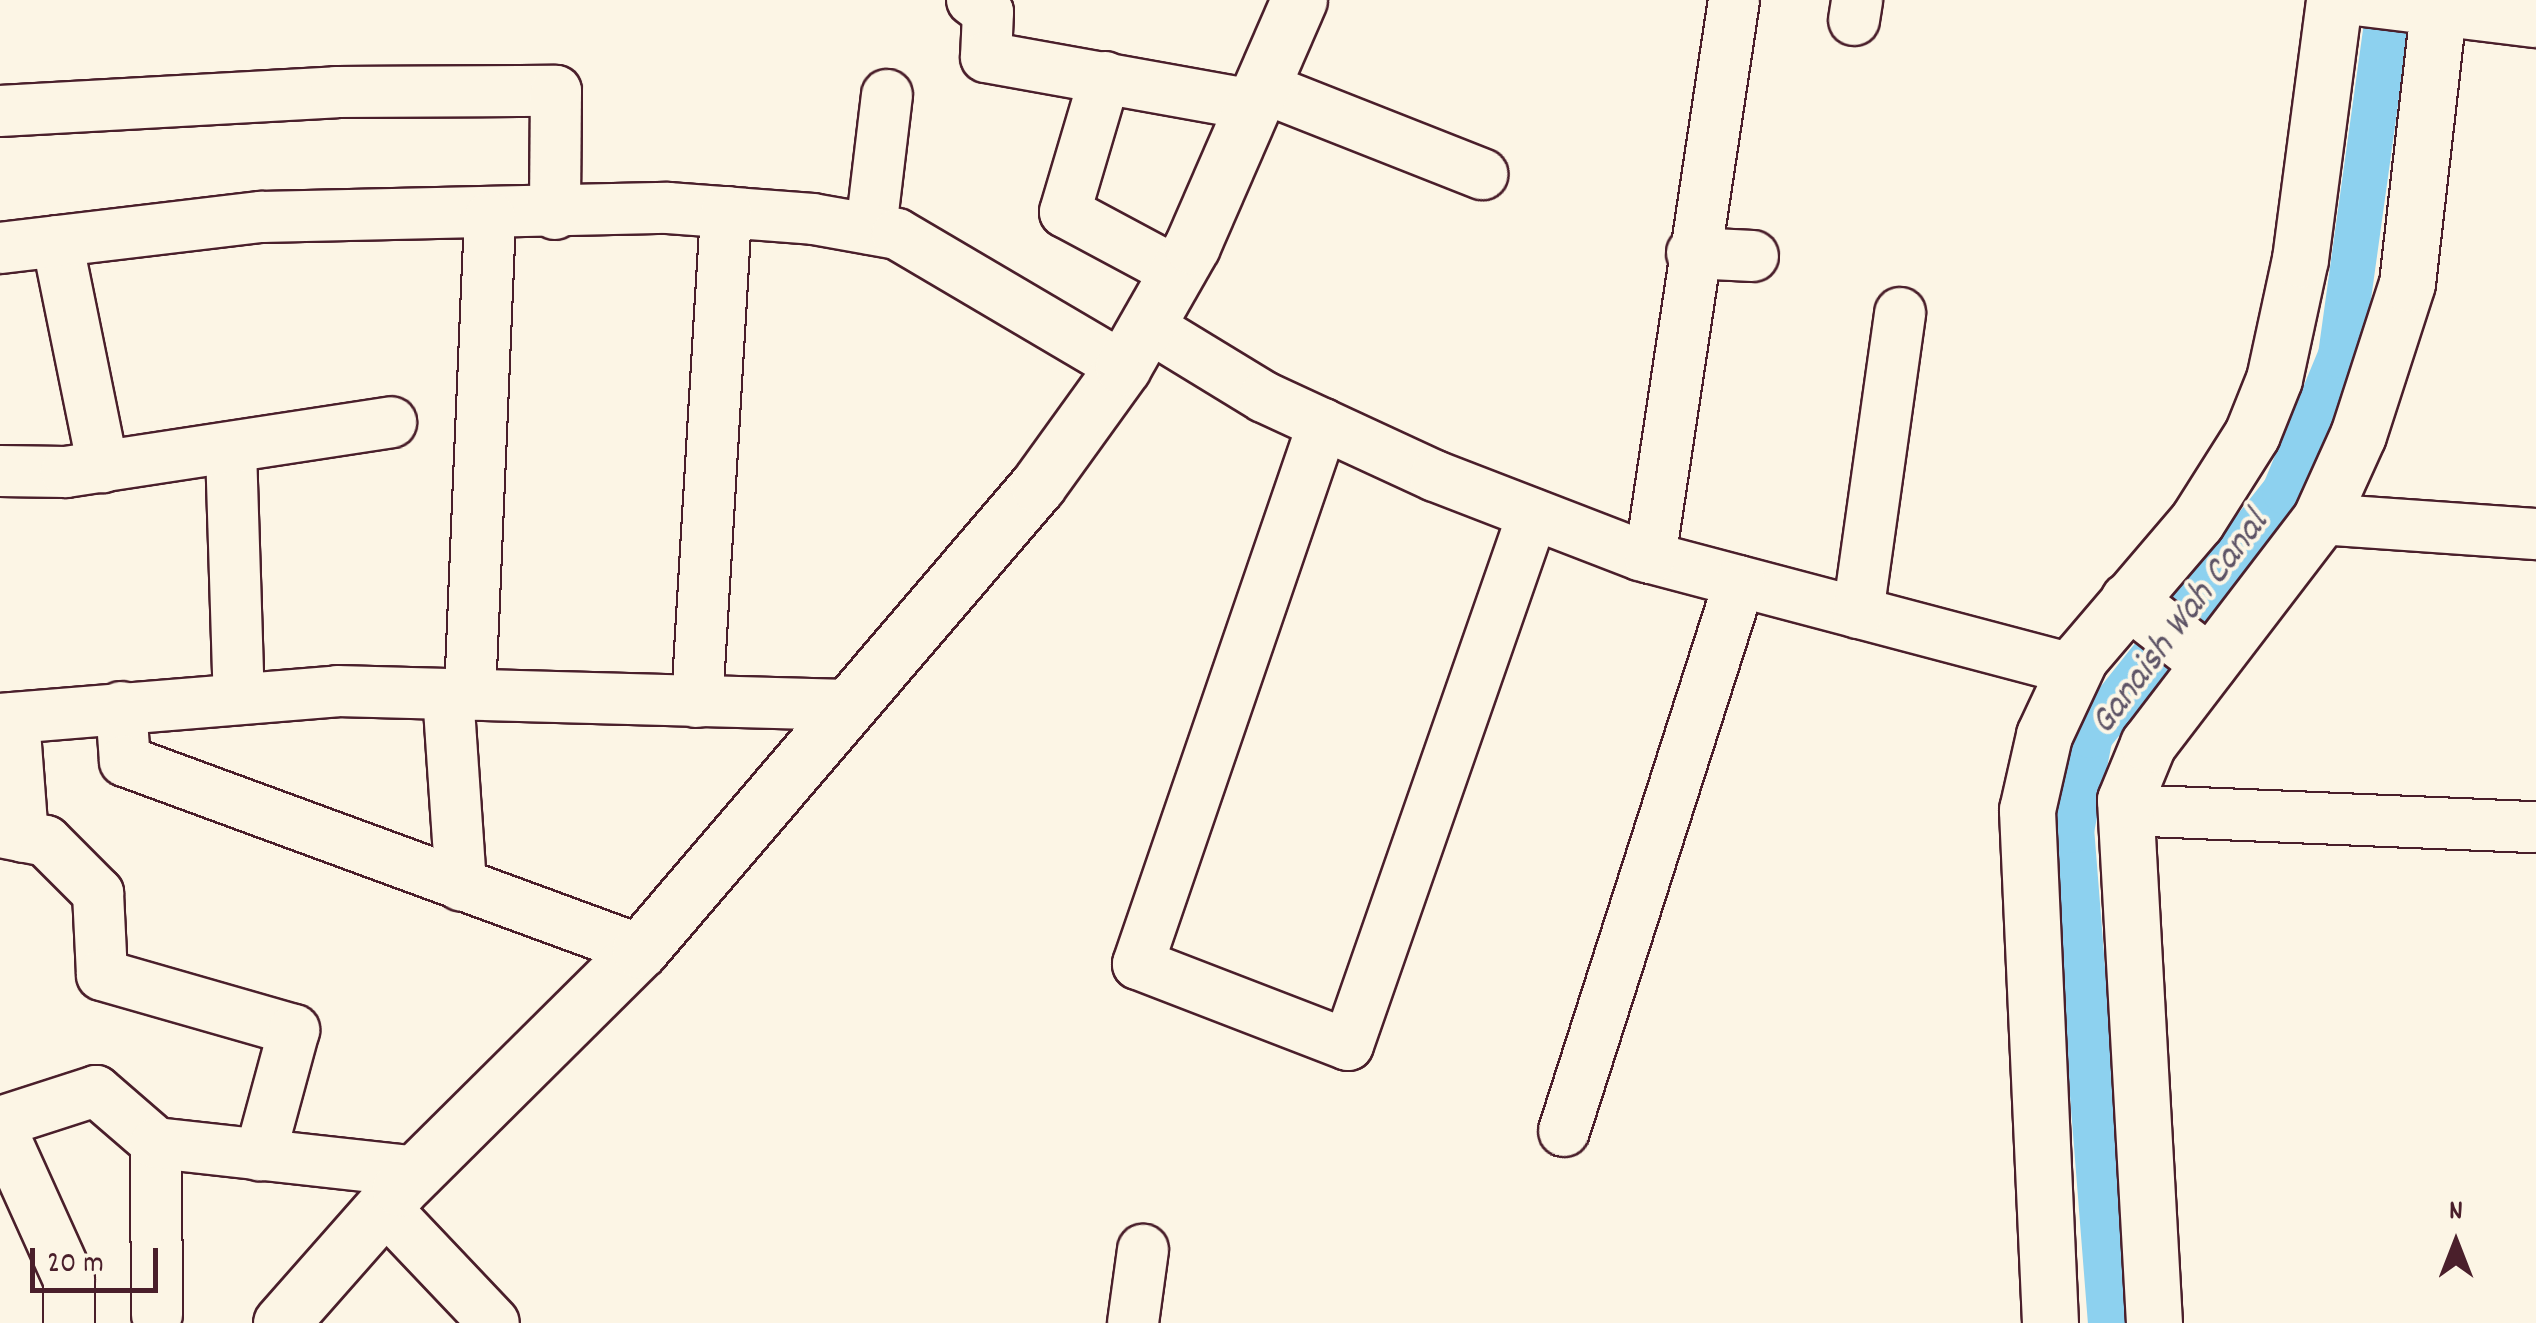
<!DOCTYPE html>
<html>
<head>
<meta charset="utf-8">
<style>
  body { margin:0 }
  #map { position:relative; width:2536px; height:1323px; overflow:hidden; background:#fcf5e5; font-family:Dekko,sans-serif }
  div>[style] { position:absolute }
  .canal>* { height:45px; margin:-22.5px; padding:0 22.5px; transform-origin:22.5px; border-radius:22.5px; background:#8dd1ef }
  .roads { filter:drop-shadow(2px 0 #4a1f2b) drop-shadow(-2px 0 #4a1f2b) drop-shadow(0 2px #4a1f2b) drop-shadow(0 -2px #4a1f2b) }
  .street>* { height:50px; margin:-25px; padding:0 25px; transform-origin:25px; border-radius:25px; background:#fcf5e5 }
  .secondary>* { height:55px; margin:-27.5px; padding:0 27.5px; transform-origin:27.5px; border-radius:27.5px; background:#fcf5e5 }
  span { translate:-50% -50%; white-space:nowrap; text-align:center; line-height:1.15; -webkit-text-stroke:8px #fcf5e5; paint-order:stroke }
  .water-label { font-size:38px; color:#5e5466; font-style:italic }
  .north { position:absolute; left:2406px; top:1193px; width:100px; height:100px; -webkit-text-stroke:8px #fcf5e5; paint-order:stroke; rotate:0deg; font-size:28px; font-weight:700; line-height:40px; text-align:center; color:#4a1f2b }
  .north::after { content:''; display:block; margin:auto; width:35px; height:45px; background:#4a1f2b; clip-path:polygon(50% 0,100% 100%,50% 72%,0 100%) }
  .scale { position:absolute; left:30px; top:1248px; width:128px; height:45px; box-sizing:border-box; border:5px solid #4a1f2b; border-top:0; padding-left:12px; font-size:30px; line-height:35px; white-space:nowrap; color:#4a1f2b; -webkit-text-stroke:8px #fcf5e5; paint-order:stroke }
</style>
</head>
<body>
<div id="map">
  <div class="canal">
    <i style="left:2110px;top:1323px;width:495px;rotate:-94.5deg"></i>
    <i style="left:2071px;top:830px;width:97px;rotate:-78.7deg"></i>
    <i style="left:2090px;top:735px;width:312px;rotate:-51.5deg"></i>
    <i style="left:2284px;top:491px;width:147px;rotate:-67.6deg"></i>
    <i style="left:2340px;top:355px;width:358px;rotate:-82.1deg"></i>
  </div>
  <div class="roads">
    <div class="street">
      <i style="left:972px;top:0;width:20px;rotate:37deg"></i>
      <i style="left:988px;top:12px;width:45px;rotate:92.5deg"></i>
      <i style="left:986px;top:57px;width:271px;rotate:10.2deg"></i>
      <i style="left:2356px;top:0;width:181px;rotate:7deg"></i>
      <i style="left:1854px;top:20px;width:20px;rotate:-81deg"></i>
      <i style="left:1105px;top:77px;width:141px;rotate:106.5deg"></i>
      <i style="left:1065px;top:212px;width:127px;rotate:28.2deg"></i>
      <i style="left:1261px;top:87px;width:238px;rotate:21.5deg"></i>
      <i style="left:0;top:111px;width:337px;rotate:-3.2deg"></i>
      <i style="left:336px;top:92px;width:220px;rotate:-0.3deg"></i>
      <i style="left:556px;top:91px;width:123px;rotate:90.5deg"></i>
      <i style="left:871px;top:229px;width:135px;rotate:-83.2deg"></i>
      <i style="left:57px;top:241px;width:231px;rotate:78.5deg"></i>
      <i style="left:0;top:248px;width:263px;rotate:-6.8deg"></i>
      <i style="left:261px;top:217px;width:407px;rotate:-1.3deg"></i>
      <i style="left:668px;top:208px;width:145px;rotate:4.3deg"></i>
      <i style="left:813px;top:219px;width:85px;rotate:10.1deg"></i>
      <i style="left:897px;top:234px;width:262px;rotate:30.5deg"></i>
      <i style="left:1692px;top:253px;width:61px;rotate:2.8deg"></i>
      <i style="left:1146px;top:325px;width:138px;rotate:31.4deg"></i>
      <i style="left:1264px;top:397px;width:188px;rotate:24.8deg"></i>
      <i style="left:1435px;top:476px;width:220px;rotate:21.1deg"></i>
      <i style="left:1640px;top:555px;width:451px;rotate:14.8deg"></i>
      <i style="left:1323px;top:424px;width:571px;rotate:108.91deg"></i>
      <i style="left:1138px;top:964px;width:225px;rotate:21.1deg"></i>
      <i style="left:1348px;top:1045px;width:562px;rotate:-70.79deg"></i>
      <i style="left:231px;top:450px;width:248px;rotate:88.2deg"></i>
      <i style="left:0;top:471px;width:66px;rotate:0.9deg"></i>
      <i style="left:66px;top:472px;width:329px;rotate:-8.7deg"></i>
      <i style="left:2320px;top:519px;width:217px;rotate:4deg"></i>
      <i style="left:1650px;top:558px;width:564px;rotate:-81.44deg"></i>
      <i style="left:1858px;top:613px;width:303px;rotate:-82deg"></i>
      <i style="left:448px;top:694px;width:192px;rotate:86.1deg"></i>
      <i style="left:470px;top:695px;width:478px;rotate:-87.6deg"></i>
      <i style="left:697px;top:702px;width:491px;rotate:-86.6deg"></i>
      <i style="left:121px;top:707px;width:54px;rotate:85.8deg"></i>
      <i style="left:125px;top:761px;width:549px;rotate:20.15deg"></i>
      <i style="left:14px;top:718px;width:119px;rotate:85.7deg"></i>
      <i style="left:0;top:719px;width:338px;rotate:-4.7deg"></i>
      <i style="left:337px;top:691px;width:511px;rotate:1.57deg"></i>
      <i style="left:2125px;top:810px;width:411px;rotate:2.4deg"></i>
      <i style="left:0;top:832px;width:47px;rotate:11.1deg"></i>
      <i style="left:46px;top:841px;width:74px;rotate:45deg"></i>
      <i style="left:98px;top:893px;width:82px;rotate:87.2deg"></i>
      <i style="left:102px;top:975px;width:200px;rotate:16deg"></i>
      <i style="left:294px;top:1030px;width:130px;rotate:105.2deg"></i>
      <i style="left:0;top:1122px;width:101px;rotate:-17.9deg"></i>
      <i style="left:96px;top:1091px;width:79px;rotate:40.9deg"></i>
      <i style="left:156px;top:1143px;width:172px;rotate:89.7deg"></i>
      <i style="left:0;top:1127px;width:168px;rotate:65.7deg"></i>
      <i style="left:69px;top:1280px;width:43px;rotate:90deg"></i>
      <i style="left:1564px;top:1131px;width:577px;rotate:-72.26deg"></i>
      <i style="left:156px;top:1143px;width:265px;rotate:6.3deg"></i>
      <i style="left:385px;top:1208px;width:158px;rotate:46.5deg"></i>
      <i style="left:1133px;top:1323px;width:74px;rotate:-82.2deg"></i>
    </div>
    <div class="secondary">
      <i style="left:2128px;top:600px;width:103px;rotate:37.9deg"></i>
      <i style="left:281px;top:1323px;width:180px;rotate:-48.6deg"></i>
      <i style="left:400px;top:1188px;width:338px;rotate:-44.8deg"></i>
      <i style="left:640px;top:950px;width:612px;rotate:-49.44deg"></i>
      <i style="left:1038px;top:485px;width:145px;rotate:-54.2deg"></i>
      <i style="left:1123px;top:367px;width:139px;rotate:-60.3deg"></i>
      <i style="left:1192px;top:246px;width:268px;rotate:-66.5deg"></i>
      <i style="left:2050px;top:1323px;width:514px;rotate:-92.57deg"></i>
      <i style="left:2027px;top:810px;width:77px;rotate:-77.2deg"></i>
      <i style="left:2044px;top:735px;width:85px;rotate:-64.9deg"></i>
      <i style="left:2080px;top:658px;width:180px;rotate:-49.5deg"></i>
      <i style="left:2197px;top:521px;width:103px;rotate:-57.7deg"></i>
      <i style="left:2252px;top:434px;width:59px;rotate:-68.2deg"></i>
      <i style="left:2274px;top:379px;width:123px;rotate:-77.8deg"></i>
      <i style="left:2300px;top:259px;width:261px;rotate:-82.5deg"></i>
      <i style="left:2154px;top:1323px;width:524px;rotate:-93.17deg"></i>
      <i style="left:2125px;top:800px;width:61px;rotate:-67.7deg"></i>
      <i style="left:2148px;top:744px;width:283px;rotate:-52.6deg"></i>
      <i style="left:2320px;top:519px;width:92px;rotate:-65.7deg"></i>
      <i style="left:2358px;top:435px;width:160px;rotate:-72.1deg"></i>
      <i style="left:2407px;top:283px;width:285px;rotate:-83.5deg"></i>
    </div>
  </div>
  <div class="water-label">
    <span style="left:2181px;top:624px;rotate:-53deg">Ganaish Wah Canal</span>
  </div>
  <div class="north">N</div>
  <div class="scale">20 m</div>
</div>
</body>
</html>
